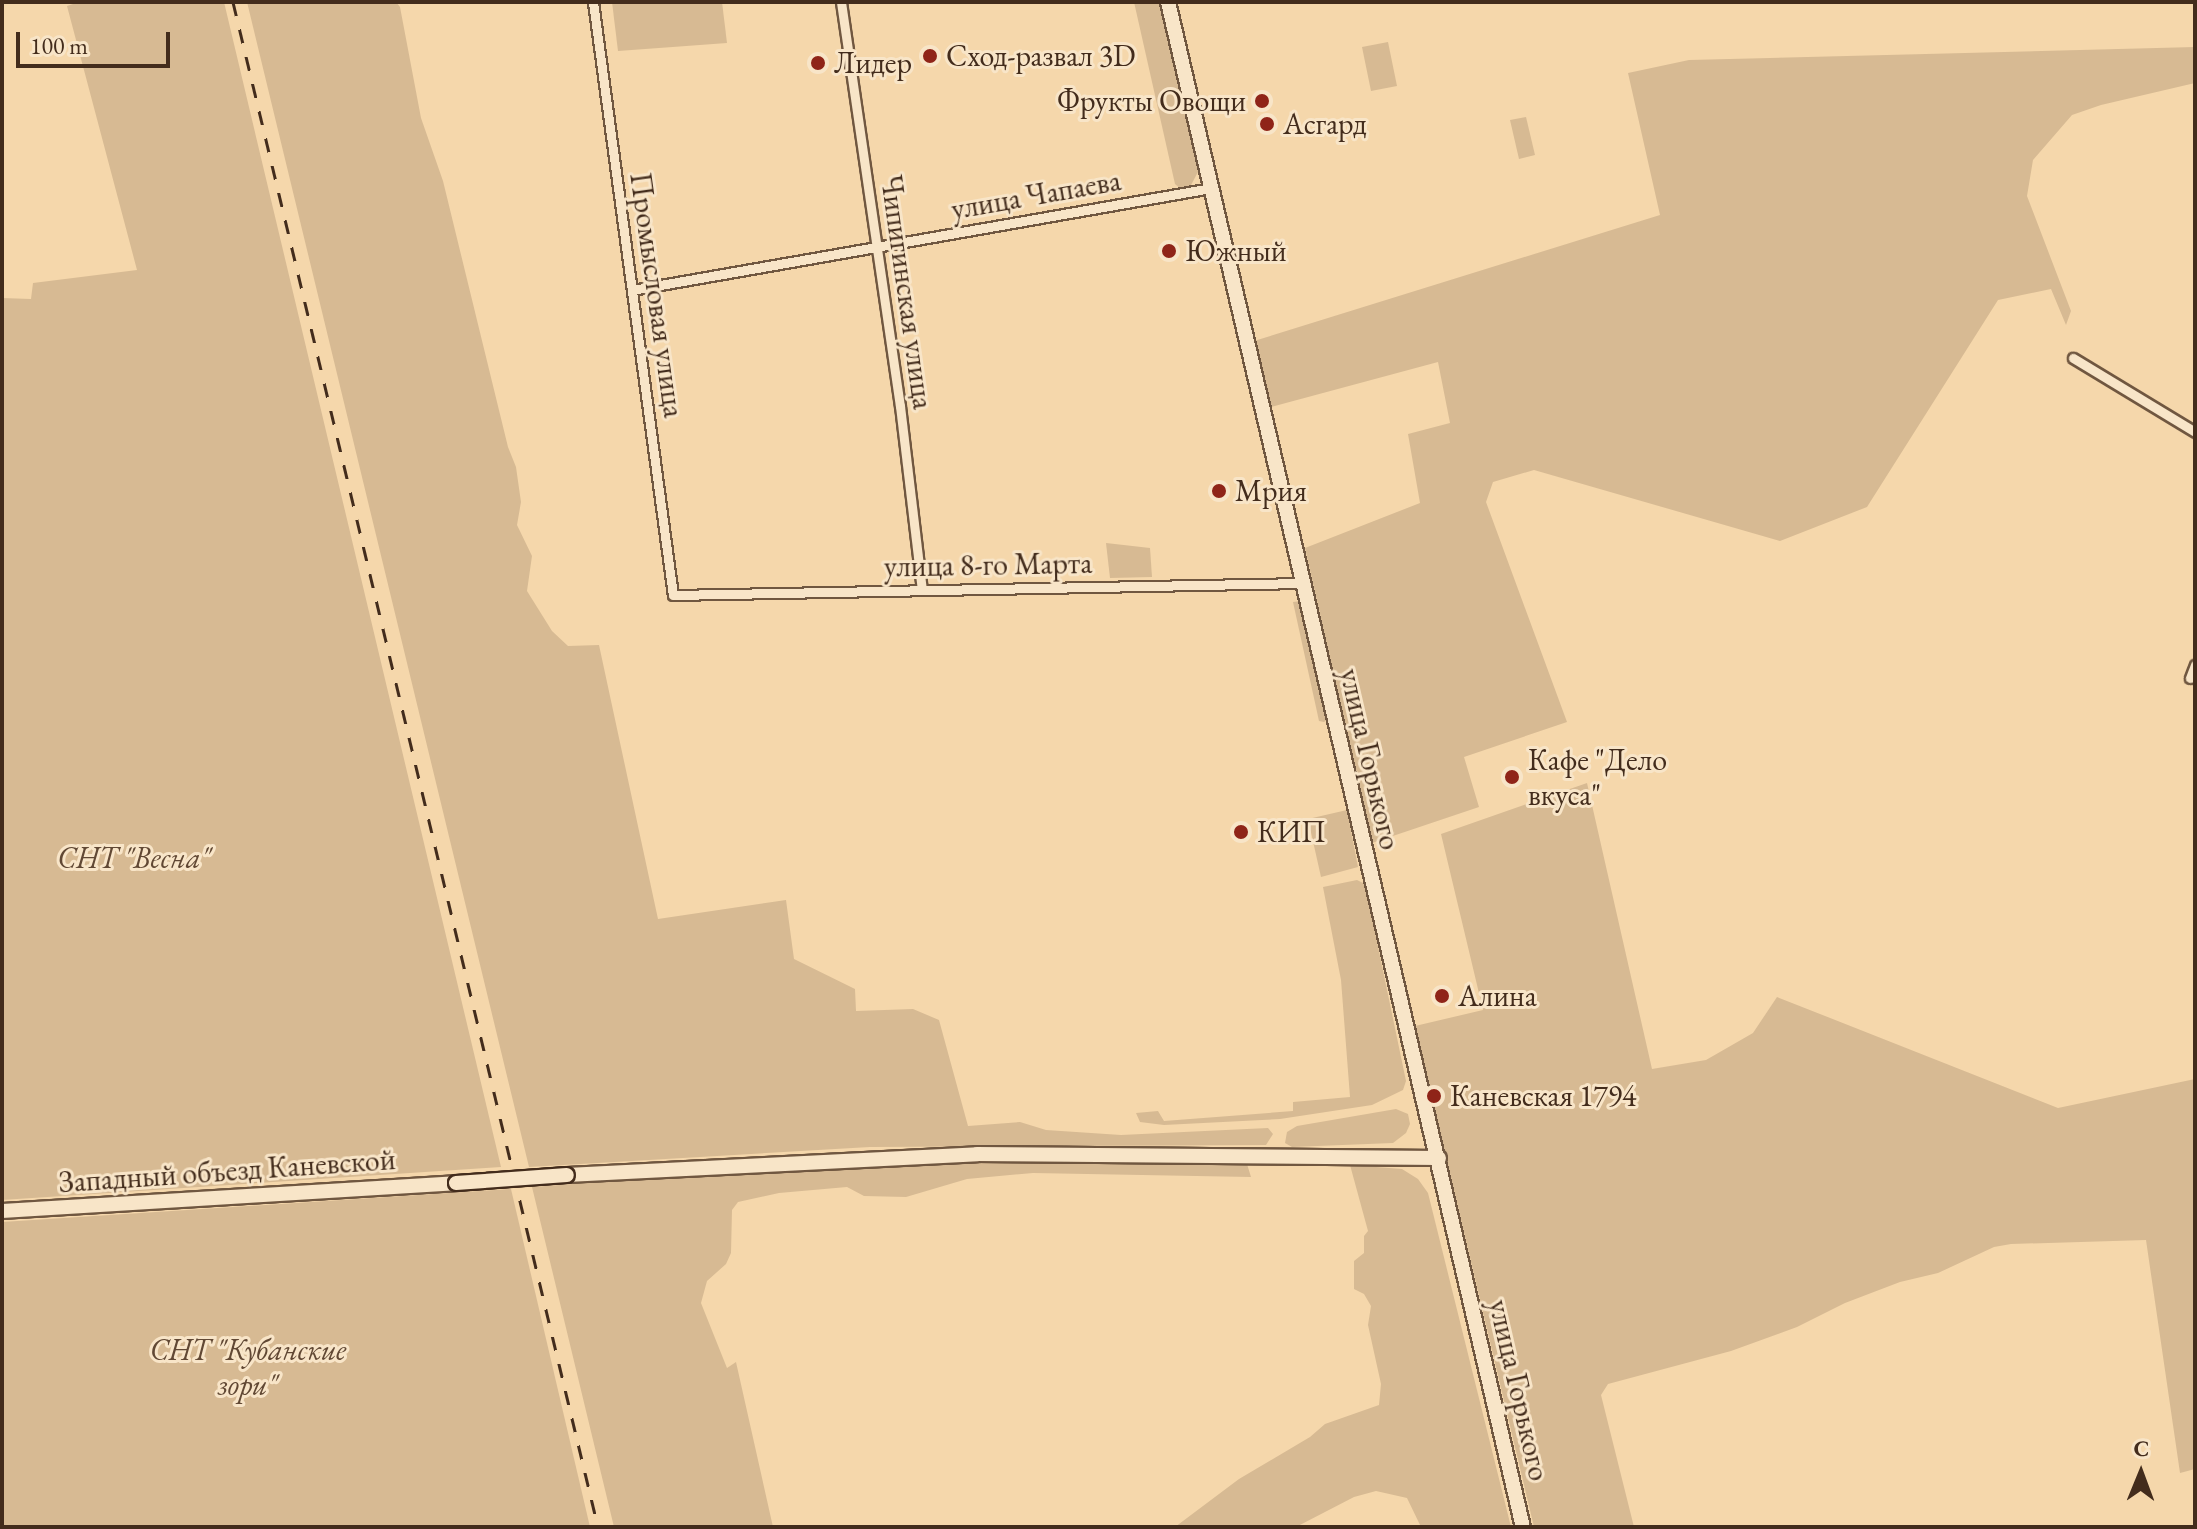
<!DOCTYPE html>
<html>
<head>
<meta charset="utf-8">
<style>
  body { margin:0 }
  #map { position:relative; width:2197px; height:1529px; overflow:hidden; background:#f5d7ab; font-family:"EB Garamond",serif }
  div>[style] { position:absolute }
  .green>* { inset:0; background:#d7ba93 }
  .roads { filter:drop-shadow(2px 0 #705740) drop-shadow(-2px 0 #705740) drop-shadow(0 2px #705740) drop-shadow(0 -2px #705740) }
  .minor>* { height:9px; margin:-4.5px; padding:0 4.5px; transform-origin:4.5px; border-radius:4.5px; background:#f8e5c8 }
  .secondary>* { height:14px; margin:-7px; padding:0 7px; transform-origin:7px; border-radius:7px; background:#f8e5c8 }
  .rail>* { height:3px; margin-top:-1.5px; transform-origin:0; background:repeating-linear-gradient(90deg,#432c1c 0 14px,transparent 0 28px) }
  .bridges { filter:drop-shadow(2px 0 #432c1c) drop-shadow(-2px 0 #432c1c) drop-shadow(0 2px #432c1c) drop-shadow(0 -2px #432c1c) }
  .secondary-bridge>* { height:14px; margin:-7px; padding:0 7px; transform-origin:7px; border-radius:7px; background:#f8e5c8 }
  .dots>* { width:22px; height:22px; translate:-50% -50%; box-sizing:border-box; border:4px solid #f8e5c8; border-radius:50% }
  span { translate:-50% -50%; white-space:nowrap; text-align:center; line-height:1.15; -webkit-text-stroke:6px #f8e5c8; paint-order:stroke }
  .poi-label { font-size:30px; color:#432c1c }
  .left { translate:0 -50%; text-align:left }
  .right { translate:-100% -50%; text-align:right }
  .street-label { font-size:30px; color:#432c1c }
  .park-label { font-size:30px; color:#614834; font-style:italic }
  .frame { position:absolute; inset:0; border:4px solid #432c1c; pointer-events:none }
  .north { position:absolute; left:2101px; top:1433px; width:80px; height:80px; -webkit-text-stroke:6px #f8e5c8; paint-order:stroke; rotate:1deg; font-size:22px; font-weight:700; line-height:32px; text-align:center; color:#432c1c }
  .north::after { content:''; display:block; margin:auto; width:28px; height:36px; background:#432c1c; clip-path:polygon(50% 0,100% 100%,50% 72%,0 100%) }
  .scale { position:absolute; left:16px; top:32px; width:154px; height:36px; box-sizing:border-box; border:4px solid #432c1c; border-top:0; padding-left:10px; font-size:24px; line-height:28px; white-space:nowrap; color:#432c1c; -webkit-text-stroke:6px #f8e5c8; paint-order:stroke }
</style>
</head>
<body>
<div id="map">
  <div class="green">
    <i style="clip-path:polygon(79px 2px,224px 2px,501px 1167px,2px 1200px,2px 298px,31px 299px,33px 283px,137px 270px,67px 6px)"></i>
    <i style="clip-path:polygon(247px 2px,396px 2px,400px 7px,421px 118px,443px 181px,508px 447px,516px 467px,521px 502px,517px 525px,532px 556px,527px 591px,552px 631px,568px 646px,599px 645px,658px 919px,786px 900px,794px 959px,855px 989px,856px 1011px,913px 1009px,939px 1020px,968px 1126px,1020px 1122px,1046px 1130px,1121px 1135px,1268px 1128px,1273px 1134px,1266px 1145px,870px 1147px,529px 1167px)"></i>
    <i style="clip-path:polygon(612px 2px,722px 2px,727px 43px,618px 51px)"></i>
    <i style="clip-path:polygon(1134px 2px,1161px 2px,1199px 170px,1190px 187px,1181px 189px,1175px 184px)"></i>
    <i style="clip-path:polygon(1388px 42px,1397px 86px,1371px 91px,1362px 47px)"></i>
    <i style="clip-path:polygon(2195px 47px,2195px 83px,2101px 105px,2072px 115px,2033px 160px,2027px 196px,2071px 311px,2066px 325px,2051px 289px,1998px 300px,1867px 507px,1780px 541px,1534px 470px,1493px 482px,1486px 502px,1567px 722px,1464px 757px,1479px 807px,1372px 843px,1305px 548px,1420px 503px,1408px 434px,1450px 423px,1438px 362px,1271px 407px,1254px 341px,1660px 215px,1628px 73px,1689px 60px)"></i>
    <i style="clip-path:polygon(1526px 117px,1535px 155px,1519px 159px,1510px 120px)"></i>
    <i style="clip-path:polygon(1106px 543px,1150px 548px,1152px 577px,1110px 578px)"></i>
    <i style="clip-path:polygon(1301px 601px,1327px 720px,1324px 722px,1319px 721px,1293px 602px)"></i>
    <i style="clip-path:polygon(1587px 783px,1652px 1069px,1706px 1060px,1753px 1033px,1777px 997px,2058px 1108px,2195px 1079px,2195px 1469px,2180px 1473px,2146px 1240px,2011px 1244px,1994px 1247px,1938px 1273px,1900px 1282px,1845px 1303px,1797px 1327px,1731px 1351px,1608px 1384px,1601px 1395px,1634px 1527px,1534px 1527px,1415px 1026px,1483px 1010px,1441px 834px)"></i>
    <i style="clip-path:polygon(1347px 810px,1358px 867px,1321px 877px,1308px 819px)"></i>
    <i style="clip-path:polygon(1357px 880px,1365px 884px,1406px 1081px,1403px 1090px,1372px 1105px,1280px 1119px,1164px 1125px,1140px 1122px,1136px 1113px,1158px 1111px,1164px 1121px,1293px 1111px,1293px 1102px,1350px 1097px,1341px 980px,1323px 887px)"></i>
    <i style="clip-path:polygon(1396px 1109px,1408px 1114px,1410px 1124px,1406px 1133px,1393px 1143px,1292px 1147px,1285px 1143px,1287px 1132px,1297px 1126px)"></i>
    <i style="clip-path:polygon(1002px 1159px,1247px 1164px,1251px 1177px,1033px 1173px,967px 1179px,906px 1197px,864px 1196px,847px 1187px,779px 1193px,738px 1202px,732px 1210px,731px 1253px,726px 1264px,707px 1281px,701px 1303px,727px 1368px,736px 1362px,773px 1527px,614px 1527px,532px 1187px,831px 1165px)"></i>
    <i style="clip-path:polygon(1350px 1165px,1402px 1169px,1418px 1179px,1428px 1193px,1511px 1527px,1421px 1527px,1407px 1498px,1376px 1491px,1354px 1497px,1296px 1527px,1175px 1527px,1239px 1479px,1310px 1437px,1325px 1424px,1379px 1405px,1381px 1384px,1368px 1325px,1371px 1306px,1364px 1294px,1354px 1289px,1354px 1261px,1364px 1253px,1364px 1236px,1368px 1231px)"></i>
    <i style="clip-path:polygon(511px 1189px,590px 1527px,2px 1527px,2px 1222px)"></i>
  </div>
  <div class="roads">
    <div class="minor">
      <i style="left:593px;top:2px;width:598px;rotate:82.32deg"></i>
      <i style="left:673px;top:595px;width:631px;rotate:-1.09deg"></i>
      <i style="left:841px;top:2px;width:408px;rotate:81.7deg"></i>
      <i style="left:900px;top:406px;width:185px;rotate:83.2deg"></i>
      <i style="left:632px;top:290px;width:588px;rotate:-9.99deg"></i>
      <i style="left:2073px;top:358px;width:143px;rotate:31.2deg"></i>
      <i style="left:2190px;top:678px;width:14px;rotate:-69deg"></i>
    </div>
    <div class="secondary">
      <i style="left:1168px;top:2px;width:1566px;rotate:76.9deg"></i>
      <i style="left:567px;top:1175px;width:411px;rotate:-2.9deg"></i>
      <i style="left:977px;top:1154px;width:462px;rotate:0.5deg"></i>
      <i style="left:2px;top:1211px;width:455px;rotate:-3.5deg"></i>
    </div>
  </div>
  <div class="rail">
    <i style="left:233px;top:2px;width:1568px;rotate:76.54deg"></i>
  </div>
  <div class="bridges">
    <div class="secondary-bridge">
      <i style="left:456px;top:1183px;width:111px;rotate:-4.1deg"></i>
    </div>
  </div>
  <div class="dots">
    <i style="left:930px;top:56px;background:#8f2418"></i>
    <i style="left:818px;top:63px;background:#8f2418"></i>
    <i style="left:1262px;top:101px;background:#8f2418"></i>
    <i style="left:1267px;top:124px;background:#8f2418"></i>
    <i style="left:1169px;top:251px;background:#8f2418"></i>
    <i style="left:1219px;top:491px;background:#8f2418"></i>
    <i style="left:1512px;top:777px;background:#8f2418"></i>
    <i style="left:1241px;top:832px;background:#8f2418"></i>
    <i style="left:1442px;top:996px;background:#8f2418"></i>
    <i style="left:1434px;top:1096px;background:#8f2418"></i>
  </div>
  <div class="poi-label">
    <span class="left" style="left:946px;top:56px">Сход-развал 3D</span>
    <span class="left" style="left:834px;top:63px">Лидер</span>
    <span class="right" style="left:1246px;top:101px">Фрукты Овощи</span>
    <span class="left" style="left:1283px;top:124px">Асгард</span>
    <span class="left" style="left:1185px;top:251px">Южный</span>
    <span class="left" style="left:1235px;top:491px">Мрия</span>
    <span class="left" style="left:1528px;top:777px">Кафе "Дело<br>вкуса"</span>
    <span class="left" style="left:1257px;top:832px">КИП</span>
    <span class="left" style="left:1458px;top:996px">Алина</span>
    <span class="left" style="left:1450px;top:1096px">Каневская 1794</span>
  </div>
  <div class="street-label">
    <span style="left:1036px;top:195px;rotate:-10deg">улица Чапаева</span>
    <span style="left:907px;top:292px;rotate:82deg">Чипигинская улица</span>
    <span style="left:657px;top:295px;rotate:82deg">Промысловая улица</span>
    <span style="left:988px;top:565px;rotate:-1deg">улица 8-го Марта</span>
    <span style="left:1370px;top:759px;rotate:77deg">улица Горького</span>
    <span style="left:227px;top:1171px;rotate:-4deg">Западный объезд Каневской</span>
    <span style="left:1519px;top:1390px;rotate:77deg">улица Горького</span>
  </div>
  <div class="park-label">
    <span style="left:134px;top:858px">СНТ "Весна"</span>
    <span style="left:248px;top:1367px">СНТ "Кубанские<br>зори"</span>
  </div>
  <div class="frame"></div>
  <div class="north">С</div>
  <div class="scale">100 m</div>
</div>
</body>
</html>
